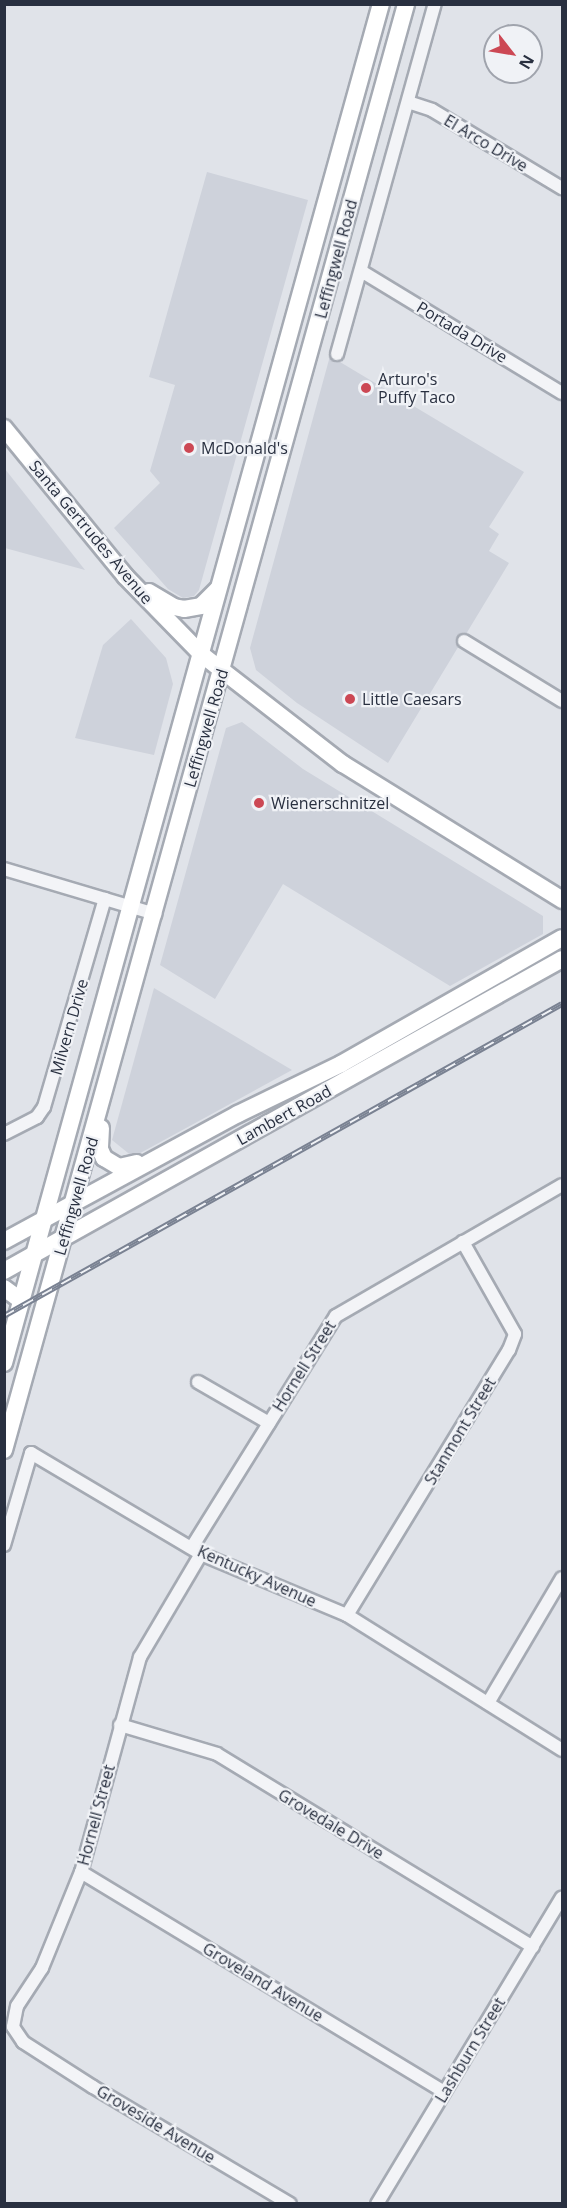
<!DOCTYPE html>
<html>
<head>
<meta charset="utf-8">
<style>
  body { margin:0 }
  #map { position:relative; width:567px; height:2208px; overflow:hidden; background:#e0e3e9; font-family:"Open Sans",sans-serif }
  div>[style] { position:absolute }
  .built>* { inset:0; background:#ced2db }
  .roads { filter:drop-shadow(2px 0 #a5aab3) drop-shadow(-2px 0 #a5aab3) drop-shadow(0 2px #a5aab3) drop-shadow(0 -2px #a5aab3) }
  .street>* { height:12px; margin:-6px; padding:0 6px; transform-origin:6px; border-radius:6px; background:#f3f4f7 }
  .secondary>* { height:16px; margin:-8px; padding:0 8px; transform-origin:8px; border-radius:8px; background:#fff }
  .rail>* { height:6px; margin-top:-3px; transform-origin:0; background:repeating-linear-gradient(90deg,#f0f2f6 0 11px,#7a8292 0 22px); box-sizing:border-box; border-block:2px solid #7a8292 }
  .dots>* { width:16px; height:16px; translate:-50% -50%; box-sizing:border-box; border:3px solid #f0f2f6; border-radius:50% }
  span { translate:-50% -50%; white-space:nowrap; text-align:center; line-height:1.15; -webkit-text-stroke:4.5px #f0f2f6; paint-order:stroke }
  .street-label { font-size:16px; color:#293040 }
  .poi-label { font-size:16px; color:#293040 }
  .left { translate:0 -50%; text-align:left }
  .frame { position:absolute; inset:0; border:6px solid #293040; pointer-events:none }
  .north { position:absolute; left:483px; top:24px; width:60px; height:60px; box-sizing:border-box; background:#f0f2f6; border:2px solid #a0a4ad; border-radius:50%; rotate:121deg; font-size:16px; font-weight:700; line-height:24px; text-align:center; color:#293040 }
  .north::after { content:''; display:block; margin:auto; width:21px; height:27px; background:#cc4854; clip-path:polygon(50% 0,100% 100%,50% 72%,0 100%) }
</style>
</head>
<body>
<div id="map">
  <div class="built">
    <i style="clip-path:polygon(207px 172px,308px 200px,199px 590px,194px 596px,183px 598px,168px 589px,114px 528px,160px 483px,150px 471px,175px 385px,149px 377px)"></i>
    <i style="clip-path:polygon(330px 356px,524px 472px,489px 527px,499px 534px,489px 551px,509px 563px,388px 763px,297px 703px,256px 670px,250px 648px)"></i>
    <i style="clip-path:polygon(5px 469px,85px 570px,5px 548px)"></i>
    <i style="clip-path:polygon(131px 619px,166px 658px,173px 684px,154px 755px,75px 738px,103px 645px)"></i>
    <i style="clip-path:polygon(242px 722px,303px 769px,543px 916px,543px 934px,450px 986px,283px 884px,215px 999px,160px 965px,226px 728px)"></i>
    <i style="clip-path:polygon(154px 988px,292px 1070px,133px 1157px,112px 1140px)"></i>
  </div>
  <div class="roads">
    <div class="street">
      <i style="left:408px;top:102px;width:25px;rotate:18deg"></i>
      <i style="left:432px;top:110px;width:152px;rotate:31deg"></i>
      <i style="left:361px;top:271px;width:235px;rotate:31.3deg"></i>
      <i style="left:337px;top:354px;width:363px;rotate:-74.4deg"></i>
      <i style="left:464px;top:641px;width:115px;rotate:31.5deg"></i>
      <i style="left:4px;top:869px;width:158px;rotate:16.6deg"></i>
      <i style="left:4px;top:1134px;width:37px;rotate:-27deg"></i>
      <i style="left:37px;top:1117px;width:12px;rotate:-55deg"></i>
      <i style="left:44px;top:1107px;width:217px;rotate:-73.7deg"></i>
      <i style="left:198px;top:1382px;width:82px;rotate:30deg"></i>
      <i style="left:4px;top:1545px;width:96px;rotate:-73.6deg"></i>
      <i style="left:31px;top:1453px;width:198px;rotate:30.7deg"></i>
      <i style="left:201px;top:1554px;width:158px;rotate:22.7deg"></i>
      <i style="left:347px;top:1615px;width:254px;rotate:32.1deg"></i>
      <i style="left:192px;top:1547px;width:272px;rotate:-58.1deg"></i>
      <i style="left:336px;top:1316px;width:261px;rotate:-30.1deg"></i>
      <i style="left:201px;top:1554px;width:120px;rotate:120.6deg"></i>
      <i style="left:140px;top:1657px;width:223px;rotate:105.3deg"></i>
      <i style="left:81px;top:1872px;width:104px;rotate:112.1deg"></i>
      <i style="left:42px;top:1968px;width:45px;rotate:123.3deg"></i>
      <i style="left:17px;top:2006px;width:21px;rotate:101deg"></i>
      <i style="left:13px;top:2027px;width:18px;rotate:56deg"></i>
      <i style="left:23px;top:2042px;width:83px;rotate:32.7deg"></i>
      <i style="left:93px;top:2087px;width:229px;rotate:30.7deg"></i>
      <i style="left:347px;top:1615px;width:311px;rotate:-58.6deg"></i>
      <i style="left:509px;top:1350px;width:17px;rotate:-69deg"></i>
      <i style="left:515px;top:1334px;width:106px;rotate:-119.5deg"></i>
      <i style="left:488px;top:1703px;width:145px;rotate:-59.4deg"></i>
      <i style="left:120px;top:1725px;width:101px;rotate:16.6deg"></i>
      <i style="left:217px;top:1754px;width:370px;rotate:31.4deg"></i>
      <i style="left:81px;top:1872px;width:424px;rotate:31.2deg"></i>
      <i style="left:377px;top:2204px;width:358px;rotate:-58.9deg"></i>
    </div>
    <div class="secondary">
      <i style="left:4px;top:428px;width:191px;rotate:50.7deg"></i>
      <i style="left:125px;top:576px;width:109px;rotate:45.7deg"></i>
      <i style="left:201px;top:654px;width:180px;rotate:37.8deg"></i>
      <i style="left:343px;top:764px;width:258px;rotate:31.8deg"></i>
      <i style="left:149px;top:592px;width:29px;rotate:31deg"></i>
      <i style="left:174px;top:607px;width:10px;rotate:11deg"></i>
      <i style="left:184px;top:609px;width:17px;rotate:-10deg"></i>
      <i style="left:201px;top:606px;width:23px;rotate:-45deg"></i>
      <i style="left:101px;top:1128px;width:21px;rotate:93deg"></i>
      <i style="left:100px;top:1149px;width:10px;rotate:66deg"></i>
      <i style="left:104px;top:1158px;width:17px;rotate:31deg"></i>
      <i style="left:119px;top:1167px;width:18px;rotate:-13deg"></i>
      <i style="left:4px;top:1241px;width:266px;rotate:-28.5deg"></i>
      <i style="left:238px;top:1114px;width:114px;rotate:-25.9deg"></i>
      <i style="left:341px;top:1064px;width:254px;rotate:-29.7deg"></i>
      <i style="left:4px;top:1271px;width:639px;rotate:-29.21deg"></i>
      <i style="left:4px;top:1288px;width:22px;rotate:36deg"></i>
      <i style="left:4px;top:1363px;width:1410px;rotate:-74.5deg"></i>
      <i style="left:4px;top:1450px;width:1501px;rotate:-74.46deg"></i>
    </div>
  </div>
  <div class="rail">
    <i style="left:4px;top:1316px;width:639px;rotate:-29.21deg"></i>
  </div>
  <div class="dots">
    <i style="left:366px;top:388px;background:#cc4854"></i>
    <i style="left:189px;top:448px;background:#cc4854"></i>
    <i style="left:350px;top:699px;background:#cc4854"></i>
    <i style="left:259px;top:803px;background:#cc4854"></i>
  </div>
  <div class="street-label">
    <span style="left:486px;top:143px;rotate:31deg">El Arco Drive</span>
    <span style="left:336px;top:259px;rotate:-75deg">Leffingwell Road</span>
    <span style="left:462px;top:332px;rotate:31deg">Portada Drive</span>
    <span style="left:91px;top:532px;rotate:50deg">Santa Gertrudes Avenue</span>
    <span style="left:206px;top:728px;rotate:-74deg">Leffingwell Road</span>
    <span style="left:69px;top:1027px;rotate:-74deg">Milvern Drive</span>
    <span style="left:284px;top:1115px;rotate:-29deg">Lambert Road</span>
    <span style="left:76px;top:1196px;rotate:-74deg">Leffingwell Road</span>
    <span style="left:304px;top:1366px;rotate:-58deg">Hornell Street</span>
    <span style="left:460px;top:1431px;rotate:-59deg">Stanmont Street</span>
    <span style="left:257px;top:1576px;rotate:24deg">Kentucky Avenue</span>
    <span style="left:96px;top:1815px;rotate:-75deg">Hornell Street</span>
    <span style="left:331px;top:1824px;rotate:31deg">Grovedale Drive</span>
    <span style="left:263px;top:1982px;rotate:31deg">Groveland Avenue</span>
    <span style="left:470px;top:2050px;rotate:-59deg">Lashburn Street</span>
    <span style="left:156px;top:2124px;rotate:31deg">Groveside Avenue</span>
  </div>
  <div class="poi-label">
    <span class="left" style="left:378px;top:388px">Arturo's<br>Puffy Taco</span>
    <span class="left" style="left:201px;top:448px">McDonald's</span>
    <span class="left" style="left:362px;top:699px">Little Caesars</span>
    <span class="left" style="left:271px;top:803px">Wienerschnitzel</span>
  </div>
  <div class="frame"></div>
  <div class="north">N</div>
</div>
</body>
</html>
